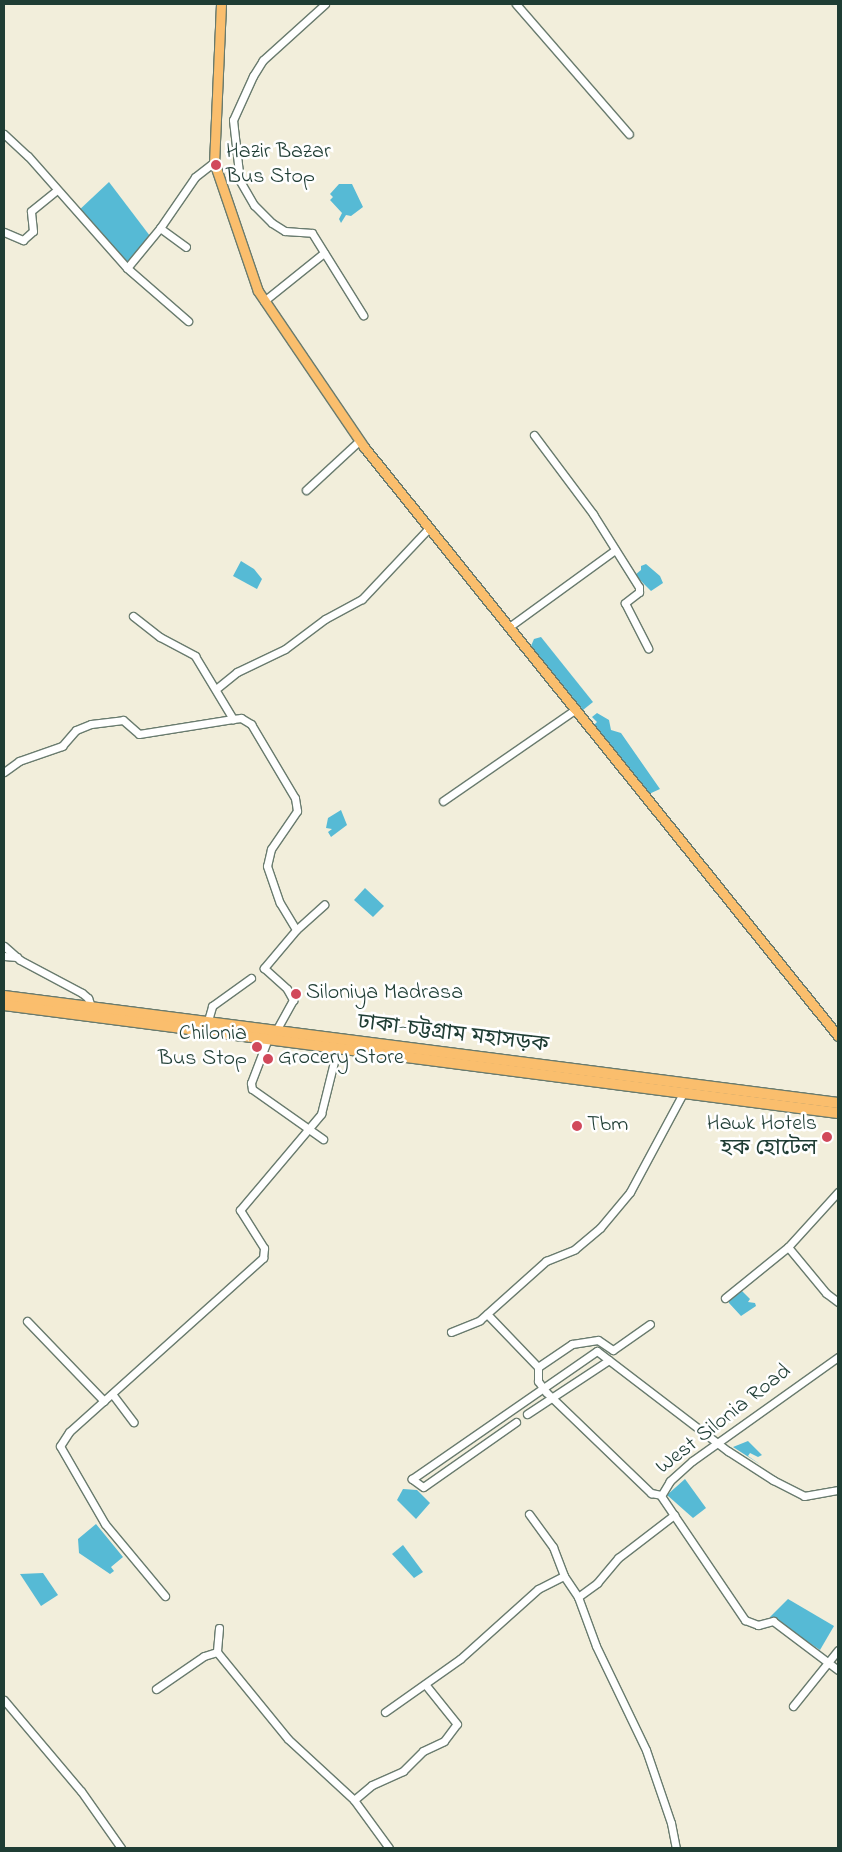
<!DOCTYPE html>
<html>
<head>
<meta charset="utf-8">
<style>
  body { margin:0 }
  #map { position:relative; width:842px; height:1852px; overflow:hidden; background:#f2eedb; font-family:"Indie Flower","Noto Sans Bengali",sans-serif }
  div>[style] { position:absolute }
  .water>* { inset:0; background:#56bad5 }
  .roads { filter:drop-shadow(1px 0 #697b6e) drop-shadow(-1px 0 #697b6e) drop-shadow(0 1px #697b6e) drop-shadow(0 -1px #697b6e) }
  .minor>* { height:7px; margin:-3.5px; padding:0 3.5px; transform-origin:3.5px; border-radius:3.5px; background:#fff }
  .major>* { height:9px; margin:-4.5px; padding:0 4.5px; transform-origin:4.5px; border-radius:4.5px; background:#fabe6d }
  .highway>* { height:10px; margin:-5px; padding:0 5px; transform-origin:5px; border-radius:5px; background:#fabe6d }
  .dots>* { width:14px; height:14px; translate:-50% -50%; box-sizing:border-box; border:2px solid #fff; border-radius:50% }
  span { translate:-50% -50%; white-space:nowrap; text-align:center; line-height:1.15; -webkit-text-stroke:5px #fff; paint-order:stroke }
  .poi-label { font-size:22px; color:#1f3d34 }
  .left { translate:0 -50%; text-align:left }
  .right { translate:-100% -50%; text-align:right }
  .street-label { font-size:22px; color:#1f3d34 }
  .frame { position:absolute; inset:0; border:5px solid #1f3d34; pointer-events:none }
</style>
</head>
<body>
<div id="map">
  <div class="water">
    <i style="clip-path:polygon(109px 182px,150px 236px,129px 266px,76px 213px)"></i>
    <i style="clip-path:polygon(339px 184px,352px 184px,363px 207px,351px 216px,346px 215px,341px 223px,339px 219px,342px 213px,330px 200px,333px 197px,330px 194px)"></i>
    <i style="clip-path:polygon(241px 561px,254px 569px,262px 579px,257px 589px,233px 576px)"></i>
    <i style="clip-path:polygon(646px 564px,660px 576px,663px 583px,651px 591px,635px 575px,641px 570px,641px 566px)"></i>
    <i style="clip-path:polygon(541px 637px,593px 702px,583px 710px,531px 646px,534px 639px)"></i>
    <i style="clip-path:polygon(597px 713px,609px 720px,611px 730px,621px 733px,660px 789px,649px 794px,594px 725px,597px 722px,592px 717px)"></i>
    <i style="clip-path:polygon(341px 810px,347px 825px,331px 837px,328px 832px,332px 829px,326px 828px,328px 818px)"></i>
    <i style="clip-path:polygon(365px 888px,384px 906px,373px 917px,354px 900px)"></i>
    <i style="clip-path:polygon(742px 1291px,750px 1299px,748px 1302px,755px 1303px,756px 1306px,741px 1316px,729px 1303px,729px 1298px)"></i>
    <i style="clip-path:polygon(748px 1441px,762px 1455px,758px 1457px,750px 1453px,748px 1456px,761px 1465px,733px 1447px)"></i>
    <i style="clip-path:polygon(685px 1479px,706px 1508px,693px 1518px,667px 1495px)"></i>
    <i style="clip-path:polygon(403px 1489px,417px 1490px,430px 1503px,416px 1519px,397px 1500px)"></i>
    <i style="clip-path:polygon(96px 1524px,123px 1557px,111px 1567px,114px 1571px,110px 1574px,79px 1553px,78px 1539px)"></i>
    <i style="clip-path:polygon(403px 1545px,423px 1572px,414px 1578px,392px 1554px)"></i>
    <i style="clip-path:polygon(43px 1573px,58px 1595px,41px 1606px,20px 1574px)"></i>
    <i style="clip-path:polygon(788px 1599px,834px 1626px,820px 1650px,770px 1617px)"></i>
  </div>
  <div class="roads">
    <div class="minor">
      <i style="left:325px;top:4px;width:84px;rotate:137.9deg"></i>
      <i style="left:263px;top:60px;width:19px;rotate:122deg"></i>
      <i style="left:253px;top:76px;width:48px;rotate:114.4deg"></i>
      <i style="left:233px;top:120px;width:61px;rotate:83.5deg"></i>
      <i style="left:240px;top:181px;width:28px;rotate:60deg"></i>
      <i style="left:254px;top:205px;width:25px;rotate:45deg"></i>
      <i style="left:272px;top:223px;width:15px;rotate:32deg"></i>
      <i style="left:285px;top:231px;width:27px;rotate:4deg"></i>
      <i style="left:312px;top:233px;width:97px;rotate:58.1deg"></i>
      <i style="left:516px;top:4px;width:172px;rotate:49deg"></i>
      <i style="left:4px;top:134px;width:33px;rotate:43deg"></i>
      <i style="left:28px;top:156px;width:149px;rotate:48.5deg"></i>
      <i style="left:127px;top:268px;width:81px;rotate:41deg"></i>
      <i style="left:160px;top:228px;width:62px;rotate:-55.5deg"></i>
      <i style="left:195px;top:177px;width:24px;rotate:-38deg"></i>
      <i style="left:4px;top:232px;width:21px;rotate:23deg"></i>
      <i style="left:23px;top:240px;width:13px;rotate:-42deg"></i>
      <i style="left:33px;top:231px;width:20px;rotate:-96deg"></i>
      <i style="left:31px;top:211px;width:32px;rotate:-39deg"></i>
      <i style="left:127px;top:268px;width:52px;rotate:-50.5deg"></i>
      <i style="left:160px;top:228px;width:32px;rotate:36deg"></i>
      <i style="left:264px;top:301px;width:77px;rotate:-38.7deg"></i>
      <i style="left:534px;top:435px;width:99px;rotate:53.2deg"></i>
      <i style="left:593px;top:514px;width:86px;rotate:57.8deg"></i>
      <i style="left:639px;top:587px;width:5px;rotate:90deg"></i>
      <i style="left:639px;top:592px;width:18px;rotate:142deg"></i>
      <i style="left:625px;top:603px;width:51px;rotate:62.9deg"></i>
      <i style="left:306px;top:490px;width:72px;rotate:-42.8deg"></i>
      <i style="left:133px;top:616px;width:34px;rotate:38deg"></i>
      <i style="left:160px;top:637px;width:40px;rotate:28deg"></i>
      <i style="left:195px;top:656px;width:74px;rotate:58.9deg"></i>
      <i style="left:509px;top:627px;width:131px;rotate:-36deg"></i>
      <i style="left:216px;top:689px;width:27px;rotate:-39deg"></i>
      <i style="left:237px;top:672px;width:53px;rotate:-25.6deg"></i>
      <i style="left:285px;top:649px;width:50px;rotate:-36.9deg"></i>
      <i style="left:325px;top:619px;width:42px;rotate:-28.4deg"></i>
      <i style="left:362px;top:599px;width:96px;rotate:-46.7deg"></i>
      <i style="left:4px;top:772px;width:19px;rotate:-36deg"></i>
      <i style="left:19px;top:761px;width:46px;rotate:-19.2deg"></i>
      <i style="left:62px;top:746px;width:21px;rotate:-49deg"></i>
      <i style="left:76px;top:730px;width:16px;rotate:-22deg"></i>
      <i style="left:91px;top:724px;width:32px;rotate:-7deg"></i>
      <i style="left:123px;top:720px;width:21px;rotate:41deg"></i>
      <i style="left:139px;top:734px;width:95px;rotate:-9.1deg"></i>
      <i style="left:233px;top:719px;width:8px;rotate:-7deg"></i>
      <i style="left:241px;top:718px;width:12px;rotate:31deg"></i>
      <i style="left:251px;top:724px;width:86px;rotate:59.3deg"></i>
      <i style="left:295px;top:798px;width:13px;rotate:81deg"></i>
      <i style="left:297px;top:811px;width:46px;rotate:124.4deg"></i>
      <i style="left:271px;top:849px;width:17px;rotate:103deg"></i>
      <i style="left:267px;top:866px;width:39px;rotate:71deg"></i>
      <i style="left:280px;top:903px;width:31px;rotate:59deg"></i>
      <i style="left:296px;top:930px;width:50px;rotate:130.1deg"></i>
      <i style="left:264px;top:968px;width:31px;rotate:42deg"></i>
      <i style="left:287px;top:989px;width:13px;rotate:61deg"></i>
      <i style="left:293px;top:1000px;width:37px;rotate:119deg"></i>
      <i style="left:443px;top:801px;width:158px;rotate:-34.7deg"></i>
      <i style="left:296px;top:930px;width:38px;rotate:-42deg"></i>
      <i style="left:4px;top:946px;width:21px;rotate:41deg"></i>
      <i style="left:20px;top:960px;width:70px;rotate:28deg"></i>
      <i style="left:82px;top:993px;width:8px;rotate:40deg"></i>
      <i style="left:88px;top:998px;width:12px;rotate:70deg"></i>
      <i style="left:4px;top:956px;width:13px;rotate:4deg"></i>
      <i style="left:207px;top:1024px;width:19px;rotate:-74deg"></i>
      <i style="left:212px;top:1006px;width:48px;rotate:-35.7deg"></i>
      <i style="left:267px;top:1041px;width:45px;rotate:110.9deg"></i>
      <i style="left:251px;top:1083px;width:6px;rotate:81deg"></i>
      <i style="left:252px;top:1089px;width:87px;rotate:35.2deg"></i>
      <i style="left:838px;top:1192px;width:74px;rotate:132.3deg"></i>
      <i style="left:788px;top:1247px;width:60px;rotate:50.4deg"></i>
      <i style="left:826px;top:1293px;width:15px;rotate:37deg"></i>
      <i style="left:725px;top:1298px;width:81px;rotate:-39deg"></i>
      <i style="left:487px;top:1314px;width:74px;rotate:46.1deg"></i>
      <i style="left:538px;top:1367px;width:14px;rotate:90deg"></i>
      <i style="left:538px;top:1381px;width:14px;rotate:54deg"></i>
      <i style="left:546px;top:1392px;width:146px;rotate:43.9deg"></i>
      <i style="left:651px;top:1493px;width:10px;rotate:11deg"></i>
      <i style="left:27px;top:1321px;width:111px;rotate:46.1deg"></i>
      <i style="left:451px;top:1332px;width:31px;rotate:-22deg"></i>
      <i style="left:480px;top:1320px;width:89px;rotate:-41.8deg"></i>
      <i style="left:546px;top:1261px;width:31px;rotate:-22deg"></i>
      <i style="left:575px;top:1249px;width:33px;rotate:-40deg"></i>
      <i style="left:600px;top:1228px;width:47px;rotate:-50.2deg"></i>
      <i style="left:630px;top:1192px;width:112px;rotate:-61.8deg"></i>
      <i style="left:838px;top:1357px;width:179px;rotate:144.5deg"></i>
      <i style="left:692px;top:1461px;width:30px;rotate:138deg"></i>
      <i style="left:670px;top:1481px;width:17px;rotate:121deg"></i>
      <i style="left:661px;top:1496px;width:150px;rotate:55.9deg"></i>
      <i style="left:745px;top:1620px;width:14px;rotate:21deg"></i>
      <i style="left:758px;top:1625px;width:16px;rotate:-15deg"></i>
      <i style="left:773px;top:1621px;width:81px;rotate:37deg"></i>
      <i style="left:538px;top:1367px;width:41px;rotate:-34.1deg"></i>
      <i style="left:572px;top:1344px;width:26px;rotate:-9deg"></i>
      <i style="left:598px;top:1340px;width:18px;rotate:34deg"></i>
      <i style="left:613px;top:1350px;width:45px;rotate:-35.1deg"></i>
      <i style="left:113px;top:1395px;width:34px;rotate:53deg"></i>
      <i style="left:527px;top:1414px;width:98px;rotate:-33.4deg"></i>
      <i style="left:516px;top:1422px;width:113px;rotate:145deg"></i>
      <i style="left:423px;top:1487px;width:14px;rotate:-144deg"></i>
      <i style="left:412px;top:1479px;width:225px;rotate:-34.7deg"></i>
      <i style="left:597px;top:1351px;width:165px;rotate:37.4deg"></i>
      <i style="left:728px;top:1451px;width:54px;rotate:32.8deg"></i>
      <i style="left:773px;top:1480px;width:35px;rotate:27deg"></i>
      <i style="left:804px;top:1496px;width:35px;rotate:-10deg"></i>
      <i style="left:529px;top:1514px;width:41px;rotate:54deg"></i>
      <i style="left:553px;top:1547px;width:31px;rotate:69deg"></i>
      <i style="left:564px;top:1576px;width:25px;rotate:56deg"></i>
      <i style="left:578px;top:1597px;width:52px;rotate:69.8deg"></i>
      <i style="left:596px;top:1646px;width:115px;rotate:64.3deg"></i>
      <i style="left:646px;top:1750px;width:77px;rotate:71.1deg"></i>
      <i style="left:671px;top:1823px;width:25px;rotate:79deg"></i>
      <i style="left:165px;top:1596px;width:94px;rotate:-129.8deg"></i>
      <i style="left:105px;top:1524px;width:90px;rotate:-120deg"></i>
      <i style="left:60px;top:1446px;width:17px;rotate:-57deg"></i>
      <i style="left:69px;top:1432px;width:261px;rotate:-41.9deg"></i>
      <i style="left:263px;top:1258px;width:10px;rotate:-84deg"></i>
      <i style="left:264px;top:1248px;width:45px;rotate:-122.3deg"></i>
      <i style="left:240px;top:1210px;width:126px;rotate:-49.8deg"></i>
      <i style="left:321px;top:1114px;width:66px;rotate:-76deg"></i>
      <i style="left:578px;top:1597px;width:24px;rotate:-36deg"></i>
      <i style="left:597px;top:1583px;width:33px;rotate:-50deg"></i>
      <i style="left:618px;top:1558px;width:71px;rotate:-37.5deg"></i>
      <i style="left:219px;top:1628px;width:24px;rotate:95deg"></i>
      <i style="left:217px;top:1652px;width:112px;rotate:50.8deg"></i>
      <i style="left:288px;top:1739px;width:90px;rotate:42.7deg"></i>
      <i style="left:354px;top:1800px;width:59px;rotate:53.9deg"></i>
      <i style="left:156px;top:1689px;width:58px;rotate:-34.5deg"></i>
      <i style="left:204px;top:1656px;width:14px;rotate:-17deg"></i>
      <i style="left:4px;top:1700px;width:119px;rotate:49.8deg"></i>
      <i style="left:81px;top:1791px;width:70px;rotate:54.9deg"></i>
      <i style="left:793px;top:1706px;width:72px;rotate:-51.2deg"></i>
      <i style="left:385px;top:1712px;width:92px;rotate:-35.2deg"></i>
      <i style="left:460px;top:1659px;width:105px;rotate:-41.9deg"></i>
      <i style="left:538px;top:1589px;width:29px;rotate:-27deg"></i>
      <i style="left:354px;top:1800px;width:23px;rotate:-40deg"></i>
      <i style="left:372px;top:1785px;width:34px;rotate:-24deg"></i>
      <i style="left:403px;top:1771px;width:28px;rotate:-45deg"></i>
      <i style="left:423px;top:1751px;width:23px;rotate:-25deg"></i>
      <i style="left:444px;top:1741px;width:21px;rotate:-53deg"></i>
      <i style="left:457px;top:1724px;width:51px;rotate:-128.7deg"></i>
    </div>
    <div class="major">
      <i style="left:221px;top:4px;width:158px;rotate:92.5deg"></i>
      <i style="left:214px;top:162px;width:136px;rotate:71.2deg"></i>
      <i style="left:258px;top:291px;width:189px;rotate:55.8deg"></i>
      <i style="left:364px;top:447px;width:756px;rotate:51.17deg"></i>
    </div>
    <div class="highway">
      <i style="left:4px;top:996px;width:841px;rotate:7.31deg"></i>
      <i style="left:4px;top:1005px;width:841px;rotate:7.38deg"></i>
    </div>
  </div>
  <div class="dots">
    <i style="left:216px;top:165px;background:#d1495b"></i>
    <i style="left:296px;top:994px;background:#d1495b"></i>
    <i style="left:257px;top:1047px;background:#d1495b"></i>
    <i style="left:268px;top:1059px;background:#d1495b"></i>
    <i style="left:577px;top:1126px;background:#d1495b"></i>
    <i style="left:827px;top:1137px;background:#d1495b"></i>
  </div>
  <div class="poi-label">
    <span class="left" style="left:226px;top:165px">Hazir Bazar<br>Bus Stop</span>
    <span class="left" style="left:306px;top:994px">Siloniya Madrasa</span>
    <span class="right" style="left:247px;top:1047px">Chilonia<br>Bus Stop</span>
    <span class="left" style="left:278px;top:1059px">Grocery Store</span>
    <span class="right" style="left:817px;top:1137px">Hawk Hotels<br>হক হোটেল</span>
    <span class="left" style="left:587px;top:1126px">Tbm</span>
  </div>
  <div class="street-label">
    <span style="left:453px;top:1035px;rotate:7deg">ঢাকা-চট্টগ্রাম মহাসড়ক</span>
    <span style="left:724px;top:1420px;rotate:-38deg">West Silonia Road</span>
  </div>
  <div class="frame"></div>
</div>
</body>
</html>
